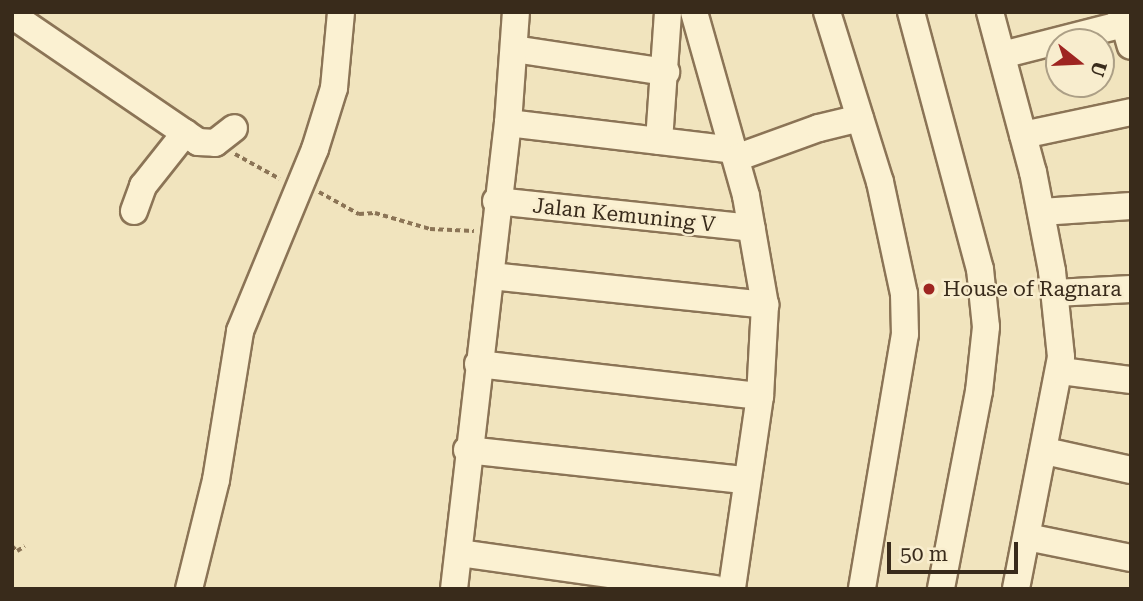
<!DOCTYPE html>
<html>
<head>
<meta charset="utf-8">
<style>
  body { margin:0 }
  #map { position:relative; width:1143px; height:601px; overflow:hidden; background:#f1e4be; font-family:"Roboto Serif",serif }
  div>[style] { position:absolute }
  .path>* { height:3.5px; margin-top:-1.75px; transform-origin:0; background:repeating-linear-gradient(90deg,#8b7456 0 5px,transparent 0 8.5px) }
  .roads { filter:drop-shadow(2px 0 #8b7456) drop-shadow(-2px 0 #8b7456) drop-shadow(0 2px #8b7456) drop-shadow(0 -2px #8b7456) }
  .minor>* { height:26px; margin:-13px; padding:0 13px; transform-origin:13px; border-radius:13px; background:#fbf1d2 }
  .dots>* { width:19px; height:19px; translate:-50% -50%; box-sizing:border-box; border:4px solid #f8edce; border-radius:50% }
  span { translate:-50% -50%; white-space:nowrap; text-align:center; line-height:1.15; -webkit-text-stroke:5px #f8edce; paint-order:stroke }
  .street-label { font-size:21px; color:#392b1b }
  .poi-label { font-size:21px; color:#392b1b }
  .left { translate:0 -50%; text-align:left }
  .frame { position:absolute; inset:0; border:14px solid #392b1b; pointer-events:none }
  .north { position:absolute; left:1045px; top:28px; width:70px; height:70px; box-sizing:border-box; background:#f8edce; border:2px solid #ac9f86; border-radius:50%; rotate:108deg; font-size:19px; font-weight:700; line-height:28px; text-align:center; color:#392b1b }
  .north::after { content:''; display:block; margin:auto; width:24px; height:32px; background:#9e2521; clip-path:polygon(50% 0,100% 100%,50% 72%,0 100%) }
  .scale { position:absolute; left:887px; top:542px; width:131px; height:32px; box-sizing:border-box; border:4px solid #392b1b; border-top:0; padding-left:9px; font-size:21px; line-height:24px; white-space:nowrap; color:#392b1b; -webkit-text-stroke:5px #f8edce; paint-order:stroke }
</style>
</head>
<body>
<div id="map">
  <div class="path">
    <i style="left:235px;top:154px;width:51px;rotate:29.1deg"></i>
    <i style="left:319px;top:192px;width:46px;rotate:28.8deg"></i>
    <i style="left:359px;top:214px;width:16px;rotate:-4deg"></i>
    <i style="left:375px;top:213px;width:57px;rotate:16.2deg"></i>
    <i style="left:430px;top:229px;width:44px;rotate:2.6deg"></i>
    <i style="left:12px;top:546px;width:7px;rotate:45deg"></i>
    <i style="left:17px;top:551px;width:9px;rotate:-32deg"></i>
  </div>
  <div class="roads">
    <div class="minor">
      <i style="left:694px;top:12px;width:191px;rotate:74.2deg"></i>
      <i style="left:746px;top:196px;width:111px;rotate:80.1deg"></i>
      <i style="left:765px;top:305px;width:91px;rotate:93.1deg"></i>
      <i style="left:760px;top:396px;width:195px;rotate:98.3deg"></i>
      <i style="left:827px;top:12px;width:178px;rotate:72.7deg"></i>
      <i style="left:880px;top:182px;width:115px;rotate:77.9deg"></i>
      <i style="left:904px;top:294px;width:40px;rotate:88.6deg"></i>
      <i style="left:905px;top:334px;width:259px;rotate:99.6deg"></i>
      <i style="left:911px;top:12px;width:266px;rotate:75deg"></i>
      <i style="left:980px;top:269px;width:58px;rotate:84.1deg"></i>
      <i style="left:986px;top:327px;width:64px;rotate:96.2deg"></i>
      <i style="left:979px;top:391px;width:202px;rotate:100.9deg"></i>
      <i style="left:990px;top:12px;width:166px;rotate:75deg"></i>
      <i style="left:1033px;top:172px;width:101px;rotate:79.1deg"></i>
      <i style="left:1052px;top:271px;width:86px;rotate:84deg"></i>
      <i style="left:1061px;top:357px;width:236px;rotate:101deg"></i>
      <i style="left:1121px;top:12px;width:35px;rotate:74deg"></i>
      <i style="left:12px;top:15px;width:225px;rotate:34.3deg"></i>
      <i style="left:198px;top:142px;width:17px;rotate:3deg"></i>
      <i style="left:215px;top:143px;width:24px;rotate:-38deg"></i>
      <i style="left:514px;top:49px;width:154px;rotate:8.6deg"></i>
      <i style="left:1002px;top:55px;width:126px;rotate:-14.3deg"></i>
      <i style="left:508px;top:123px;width:227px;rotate:6.8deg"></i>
      <i style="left:1023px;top:135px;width:110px;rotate:-12deg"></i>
      <i style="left:659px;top:141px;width:129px;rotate:-86deg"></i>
      <i style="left:736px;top:158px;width:88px;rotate:-19.9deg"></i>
      <i style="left:819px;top:128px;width:42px;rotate:-13.7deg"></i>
      <i style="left:496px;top:201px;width:257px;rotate:6deg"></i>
      <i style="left:134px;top:211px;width:27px;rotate:-70deg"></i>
      <i style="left:143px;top:186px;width:68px;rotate:-51.6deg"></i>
      <i style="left:1041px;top:212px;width:90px;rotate:-3.8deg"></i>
      <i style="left:491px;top:276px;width:276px;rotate:6deg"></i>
      <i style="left:1055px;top:293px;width:76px;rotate:-3deg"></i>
      <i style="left:478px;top:364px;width:284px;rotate:6.5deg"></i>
      <i style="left:1061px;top:371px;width:71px;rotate:7.3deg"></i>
      <i style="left:467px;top:450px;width:280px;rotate:6.2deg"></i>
      <i style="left:1045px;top:451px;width:88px;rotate:12.5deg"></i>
      <i style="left:1027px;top:537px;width:106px;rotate:11.4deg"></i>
      <i style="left:459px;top:553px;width:259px;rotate:8deg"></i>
      <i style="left:189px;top:589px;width:112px;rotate:-76.1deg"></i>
      <i style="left:216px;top:480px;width:151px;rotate:-80.8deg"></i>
      <i style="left:240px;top:331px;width:197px;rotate:-67.6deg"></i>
      <i style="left:315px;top:149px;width:64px;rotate:-72.7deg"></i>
      <i style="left:334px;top:88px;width:76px;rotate:-84.7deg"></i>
      <i style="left:454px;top:589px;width:469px;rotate:-83.4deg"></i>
      <i style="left:508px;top:123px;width:111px;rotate:-85.9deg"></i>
    </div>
  </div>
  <div class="dots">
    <i style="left:929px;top:289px;background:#9e2521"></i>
  </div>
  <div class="street-label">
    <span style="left:624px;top:215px;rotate:6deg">Jalan Kemuning V</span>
  </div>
  <div class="poi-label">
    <span class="left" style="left:943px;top:289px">House of Ragnara</span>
  </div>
  <div class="frame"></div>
  <div class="north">U</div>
  <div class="scale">50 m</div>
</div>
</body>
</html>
